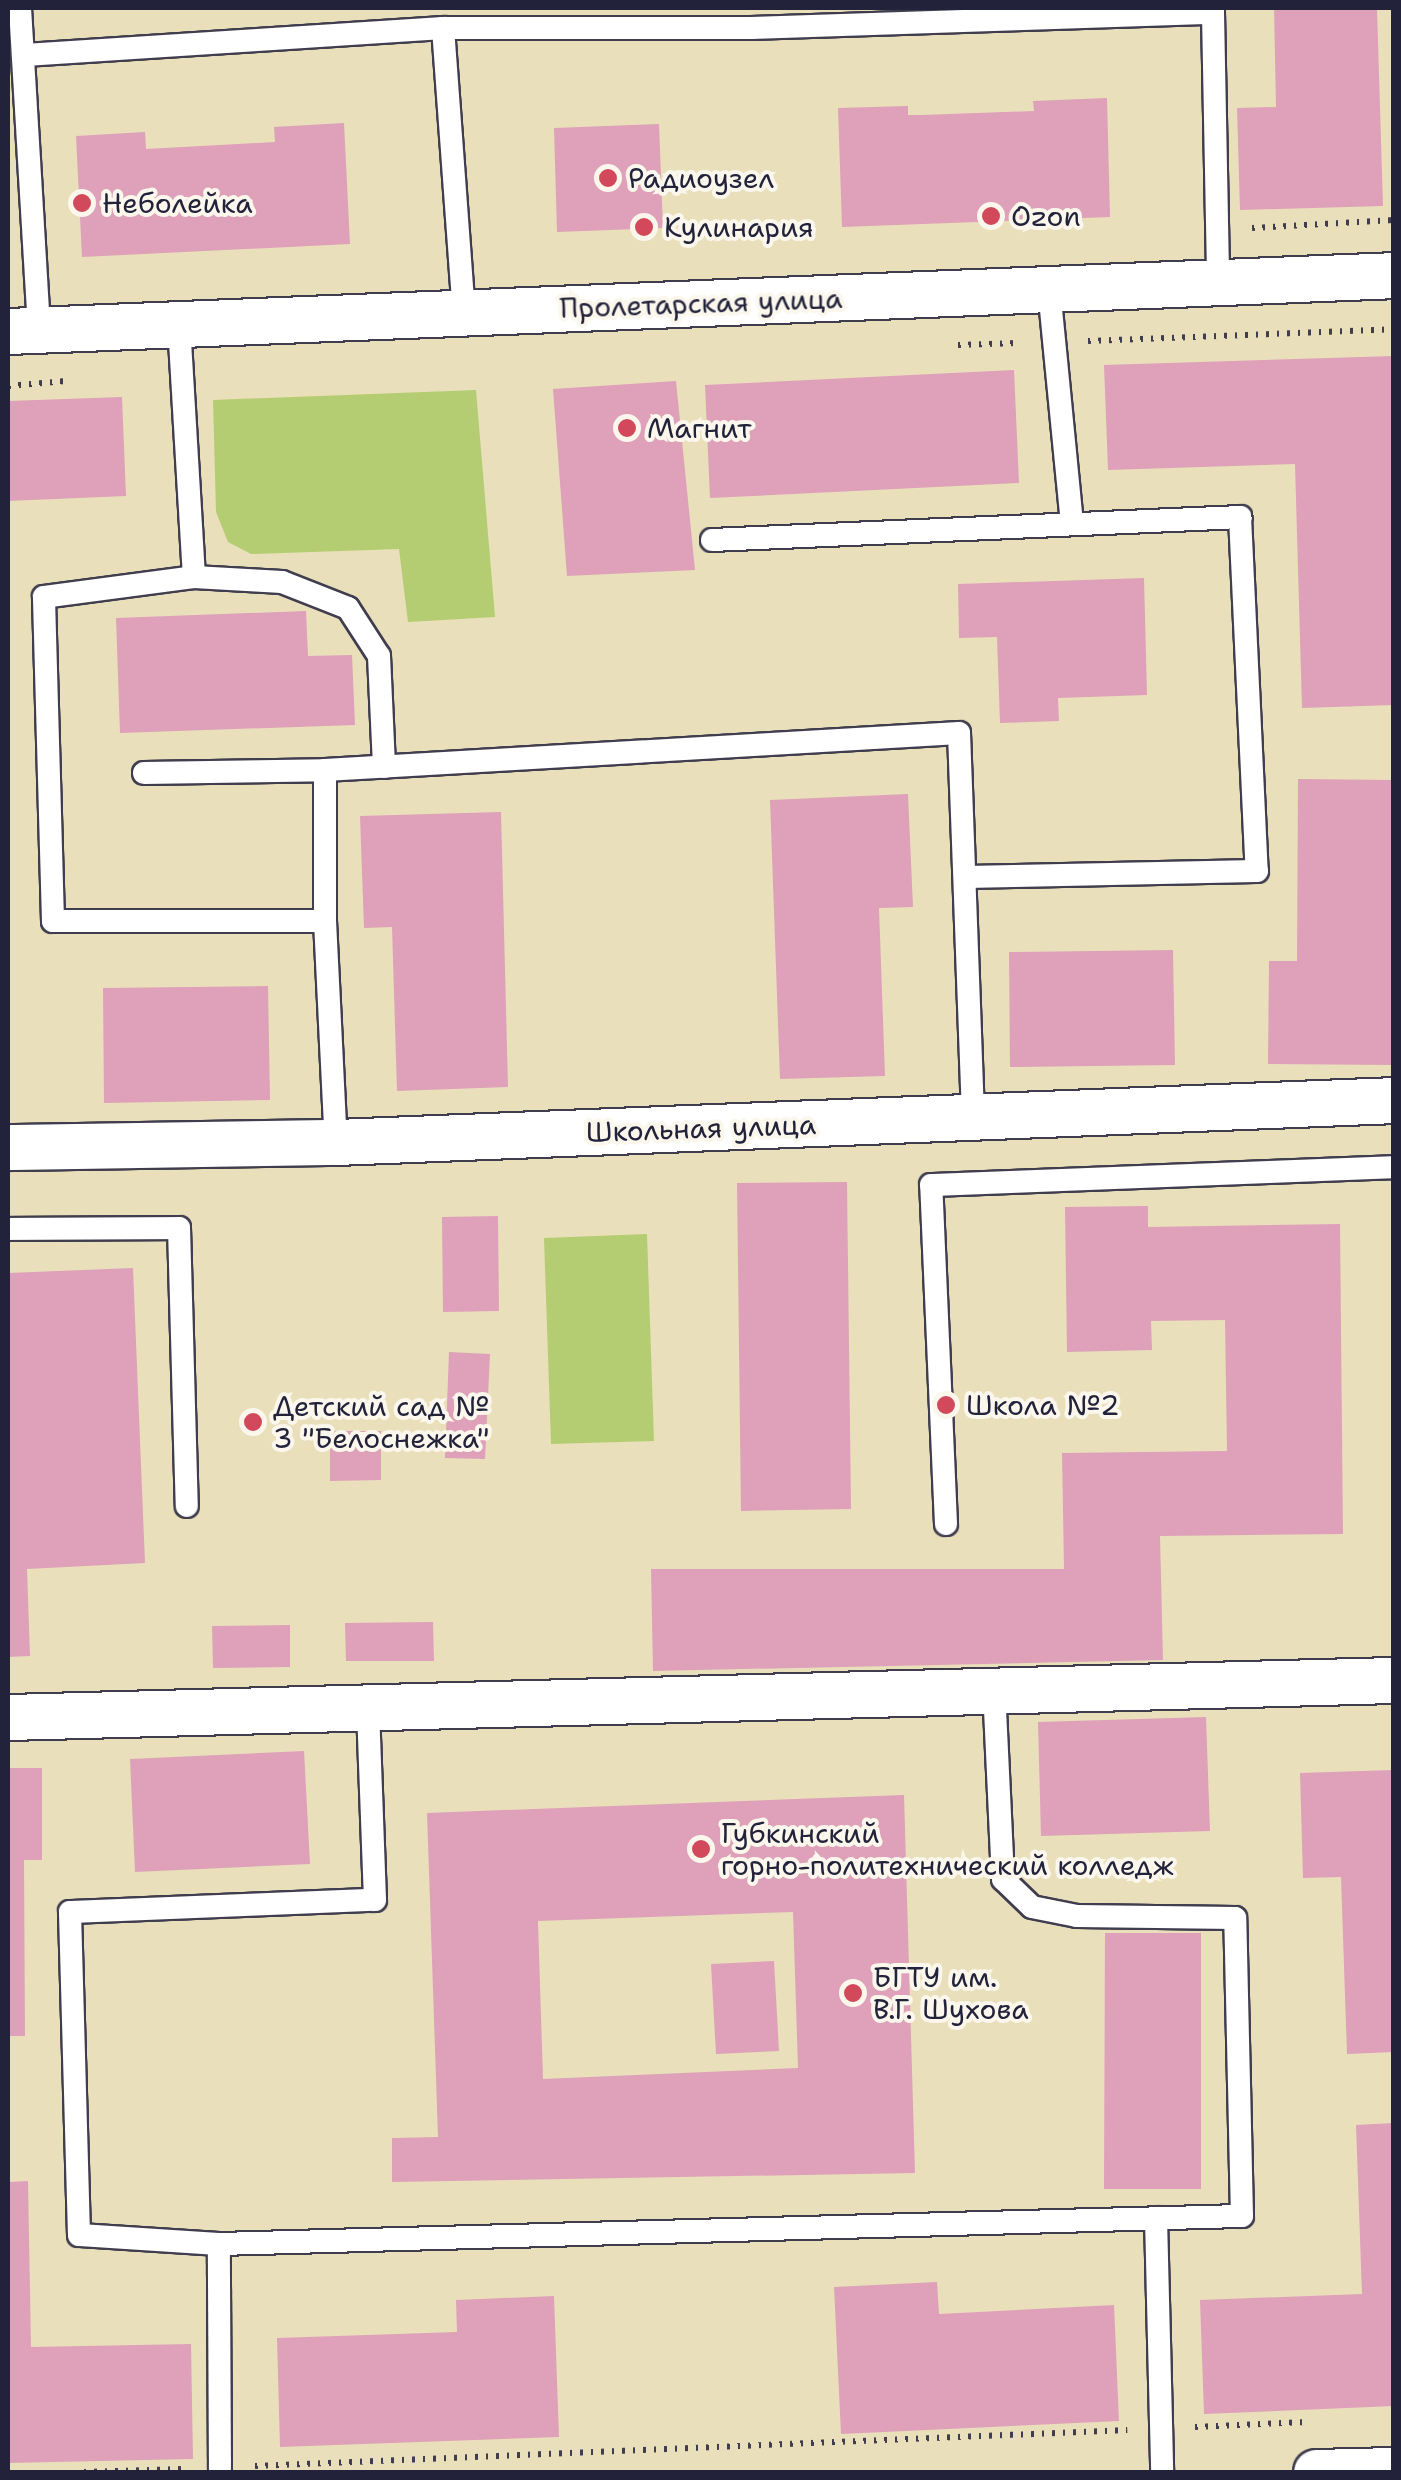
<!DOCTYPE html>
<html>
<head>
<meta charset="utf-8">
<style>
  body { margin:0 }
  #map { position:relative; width:1401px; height:2480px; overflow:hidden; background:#e9dfbb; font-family:"Shantell Sans",sans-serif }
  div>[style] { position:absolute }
  .green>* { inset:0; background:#b5cd72 }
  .building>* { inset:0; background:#dea1b9 }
  .path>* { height:6px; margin-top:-3px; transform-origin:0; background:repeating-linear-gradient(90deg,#403e4e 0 2.5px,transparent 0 10.5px) }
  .roads { filter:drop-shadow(2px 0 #403e4e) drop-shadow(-2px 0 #403e4e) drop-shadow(0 2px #403e4e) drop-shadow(0 -2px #403e4e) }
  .lane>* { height:22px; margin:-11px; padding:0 11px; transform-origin:11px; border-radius:11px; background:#fff }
  .street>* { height:45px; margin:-22.5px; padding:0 22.5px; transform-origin:22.5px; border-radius:22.5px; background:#fff }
  .dots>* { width:28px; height:28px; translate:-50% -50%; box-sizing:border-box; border:5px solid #fbf7ec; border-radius:50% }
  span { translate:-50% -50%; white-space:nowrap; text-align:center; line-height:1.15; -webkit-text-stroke:8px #fbf7ec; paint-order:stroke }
  .poi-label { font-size:28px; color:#22223b }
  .left { translate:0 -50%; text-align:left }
  .street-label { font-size:28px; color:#22223b }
  .frame { position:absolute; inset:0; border:10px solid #22223b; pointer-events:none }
</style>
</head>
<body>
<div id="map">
  <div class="green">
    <i style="clip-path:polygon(476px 390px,495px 617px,408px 622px,399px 549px,251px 554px,228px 542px,216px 512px,213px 400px)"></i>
    <i style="clip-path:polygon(647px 1234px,654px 1441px,551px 1444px,544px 1238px)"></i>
  </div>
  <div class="building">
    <i style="clip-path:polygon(1274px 8px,1377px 8px,1383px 206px,1240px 210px,1237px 108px,1276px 107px)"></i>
    <i style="clip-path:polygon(1107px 98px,1110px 217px,842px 227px,838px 108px,908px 106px,908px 115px,922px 115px,1034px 111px,1033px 101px)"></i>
    <i style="clip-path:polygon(344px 123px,350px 244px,82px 257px,76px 136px,145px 132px,146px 149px,275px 142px,274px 127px)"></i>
    <i style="clip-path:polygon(659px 124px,663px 228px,557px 232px,554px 128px)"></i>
    <i style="clip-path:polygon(1394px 356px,1394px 705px,1302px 708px,1295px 464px,1108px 470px,1104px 365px)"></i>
    <i style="clip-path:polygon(1014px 370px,1019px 483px,710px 498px,705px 385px)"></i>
    <i style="clip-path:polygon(676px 381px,695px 570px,567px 576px,553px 389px)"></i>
    <i style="clip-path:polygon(122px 397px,126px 496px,8px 501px,8px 401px)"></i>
    <i style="clip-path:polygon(1144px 578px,1147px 695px,1058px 698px,1059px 721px,1000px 723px,997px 637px,959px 638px,958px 584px)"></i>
    <i style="clip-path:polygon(306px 611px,308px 656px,352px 655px,355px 725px,120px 733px,116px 618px)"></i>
    <i style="clip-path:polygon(1298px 779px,1394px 780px,1394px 1065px,1268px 1064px,1269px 961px,1297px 961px)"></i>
    <i style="clip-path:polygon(908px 794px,913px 907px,879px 908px,885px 1076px,780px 1079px,770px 800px)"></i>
    <i style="clip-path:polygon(501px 812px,508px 1087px,397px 1091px,392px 927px,364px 928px,360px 816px)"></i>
    <i style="clip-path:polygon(1173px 950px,1175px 1065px,1010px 1067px,1009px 952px)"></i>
    <i style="clip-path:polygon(268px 986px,270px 1100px,104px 1103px,103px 988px)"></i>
    <i style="clip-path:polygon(847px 1182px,851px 1509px,741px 1511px,737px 1183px)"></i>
    <i style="clip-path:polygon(1148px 1206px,1148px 1227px,1340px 1224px,1343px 1534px,1160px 1536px,1163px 1660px,653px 1671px,651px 1569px,1064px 1569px,1062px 1453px,1227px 1451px,1225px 1320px,1151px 1321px,1152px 1350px,1067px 1352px,1065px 1207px)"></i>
    <i style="clip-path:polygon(498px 1216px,499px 1311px,443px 1312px,442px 1217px)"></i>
    <i style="clip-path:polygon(133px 1268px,145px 1563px,27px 1569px,30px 1656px,8px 1657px,8px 1273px)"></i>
    <i style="clip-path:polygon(449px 1352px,490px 1354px,485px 1459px,445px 1458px)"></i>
    <i style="clip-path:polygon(330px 1431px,381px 1431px,381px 1480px,330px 1481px)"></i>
    <i style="clip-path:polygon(433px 1622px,434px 1661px,346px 1661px,345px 1623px)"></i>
    <i style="clip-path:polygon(290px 1625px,290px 1667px,213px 1668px,212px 1626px)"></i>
    <i style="clip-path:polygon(1206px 1717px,1210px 1831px,1041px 1836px,1038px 1722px)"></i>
    <i style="clip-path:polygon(304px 1751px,310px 1864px,135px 1872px,130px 1759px)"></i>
    <i style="clip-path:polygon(8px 1768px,42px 1768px,42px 1860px,24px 1860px,25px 2036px,8px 2036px)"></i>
    <i style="clip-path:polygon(1394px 1770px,1394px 2052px,1347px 2054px,1341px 1877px,1303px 1878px,1300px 1773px)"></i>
    <i style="clip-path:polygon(evenodd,904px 1795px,915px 2173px,392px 2182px,392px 2138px,438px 2137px,427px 1813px,904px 1795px,793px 1912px,798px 2068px,543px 2079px,538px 1921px,793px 1912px)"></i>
    <i style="clip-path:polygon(1105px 1933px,1201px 1933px,1201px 2189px,1104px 2189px)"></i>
    <i style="clip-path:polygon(774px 1961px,779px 2051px,716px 2054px,711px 1964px)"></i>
    <i style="clip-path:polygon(1394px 2123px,1394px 2406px,1204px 2414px,1200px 2300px,1362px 2294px,1356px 2125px)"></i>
    <i style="clip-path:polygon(28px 2181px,31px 2347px,191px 2344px,193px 2459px,8px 2463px,8px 2182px)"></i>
    <i style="clip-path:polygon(937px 2282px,939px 2314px,1114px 2305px,1119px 2421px,841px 2434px,834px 2287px)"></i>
    <i style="clip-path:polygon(554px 2296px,559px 2437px,280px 2447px,277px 2338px,457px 2332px,456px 2300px)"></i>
  </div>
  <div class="path">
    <i style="left:1252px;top:228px;width:142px;rotate:-3.2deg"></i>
    <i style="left:1088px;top:341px;width:306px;rotate:-2.2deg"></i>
    <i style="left:958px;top:345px;width:62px;rotate:-1.8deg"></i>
    <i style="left:8px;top:386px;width:58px;rotate:-4.9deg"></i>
    <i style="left:1195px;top:2427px;width:112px;rotate:-2.6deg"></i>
    <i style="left:255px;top:2466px;width:873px;rotate:-2.36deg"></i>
    <i style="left:84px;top:2472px;width:99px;rotate:-1.7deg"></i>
  </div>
  <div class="roads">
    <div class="lane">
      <i style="left:20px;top:8px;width:322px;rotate:86.6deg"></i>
      <i style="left:1213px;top:13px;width:269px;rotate:88.9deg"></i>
      <i style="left:443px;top:28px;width:286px;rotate:85.8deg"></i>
      <i style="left:25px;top:55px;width:419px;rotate:-3.7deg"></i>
      <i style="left:443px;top:28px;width:308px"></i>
      <i style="left:751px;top:28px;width:462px;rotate:-1.9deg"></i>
      <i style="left:1213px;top:13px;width:5px;rotate:-90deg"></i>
      <i style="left:1049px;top:289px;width:234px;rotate:84.4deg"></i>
      <i style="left:712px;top:540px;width:529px;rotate:-2.49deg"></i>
      <i style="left:1240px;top:517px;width:354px;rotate:87.3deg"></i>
      <i style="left:1257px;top:871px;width:292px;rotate:178.8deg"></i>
      <i style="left:194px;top:577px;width:88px;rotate:3.3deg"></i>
      <i style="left:282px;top:582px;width:71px;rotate:21.5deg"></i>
      <i style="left:348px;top:608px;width:57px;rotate:57.1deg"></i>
      <i style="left:379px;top:656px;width:111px;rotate:87.4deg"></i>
      <i style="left:325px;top:770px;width:635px;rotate:-3.34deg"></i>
      <i style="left:959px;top:733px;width:384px;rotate:87.9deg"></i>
      <i style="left:144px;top:773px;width:181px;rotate:-0.9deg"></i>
      <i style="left:325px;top:770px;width:151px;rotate:90deg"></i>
      <i style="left:325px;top:921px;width:272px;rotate:180deg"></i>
      <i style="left:53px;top:921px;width:324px;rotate:-91.6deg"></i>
      <i style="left:44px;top:597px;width:151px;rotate:-7.6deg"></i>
      <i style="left:194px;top:577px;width:253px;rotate:-93.4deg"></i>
      <i style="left:325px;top:921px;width:221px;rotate:87.2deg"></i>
      <i style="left:8px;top:1229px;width:171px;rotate:-0.3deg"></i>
      <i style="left:179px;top:1228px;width:278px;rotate:88.4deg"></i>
      <i style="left:946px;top:1524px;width:339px;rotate:-92.5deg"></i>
      <i style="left:931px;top:1185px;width:463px;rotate:-2.2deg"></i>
      <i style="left:1156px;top:2218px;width:254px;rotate:88.6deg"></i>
      <i style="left:219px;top:2244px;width:1023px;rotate:-1.57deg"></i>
      <i style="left:1242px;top:2216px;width:298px;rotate:-91.3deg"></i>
      <i style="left:1235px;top:1918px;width:158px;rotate:-179.3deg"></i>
      <i style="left:1077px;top:1916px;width:46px;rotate:-168.7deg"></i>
      <i style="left:1032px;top:1907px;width:40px;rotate:-136deg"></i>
      <i style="left:1003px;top:1879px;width:188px;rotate:-92.7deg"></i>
      <i style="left:220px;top:2472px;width:228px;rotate:-90.3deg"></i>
      <i style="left:219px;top:2244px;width:140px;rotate:-176.3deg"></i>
      <i style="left:79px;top:2235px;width:323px;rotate:-91.6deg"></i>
      <i style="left:70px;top:1912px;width:305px;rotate:-2.3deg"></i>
      <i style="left:375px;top:1900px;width:192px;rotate:-92.1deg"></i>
    </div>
    <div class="street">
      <i style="left:8px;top:331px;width:1387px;rotate:-2.31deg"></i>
      <i style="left:8px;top:1147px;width:328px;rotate:-0.9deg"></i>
      <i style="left:336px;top:1142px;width:1059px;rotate:-2.27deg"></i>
      <i style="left:8px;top:1717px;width:1386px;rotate:-1.53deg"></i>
      <i style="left:1316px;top:2472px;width:78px;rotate:-1.5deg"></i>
    </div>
  </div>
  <div class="dots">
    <i style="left:608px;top:178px;background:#d1495b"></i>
    <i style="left:82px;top:203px;background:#d1495b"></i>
    <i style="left:991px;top:216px;background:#d1495b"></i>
    <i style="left:644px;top:227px;background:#d1495b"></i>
    <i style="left:627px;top:428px;background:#d1495b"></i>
    <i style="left:946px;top:1405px;background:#d1495b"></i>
    <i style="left:253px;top:1422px;background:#d1495b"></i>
    <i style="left:701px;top:1849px;background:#d1495b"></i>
    <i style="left:853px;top:1993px;background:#d1495b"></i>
  </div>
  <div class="poi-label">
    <span class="left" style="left:628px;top:178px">Радиоузел</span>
    <span class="left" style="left:102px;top:203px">Неболейка</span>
    <span class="left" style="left:1011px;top:216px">Ozon</span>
    <span class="left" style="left:664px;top:227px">Кулинария</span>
    <span class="left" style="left:647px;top:428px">Магнит</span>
    <span class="left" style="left:966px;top:1405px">Школа №2</span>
    <span class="left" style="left:273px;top:1422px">Детский сад №<br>3 "Белоснежка"</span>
    <span class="left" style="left:721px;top:1849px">Губкинский<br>горно-политехнический колледж</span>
    <span class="left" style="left:873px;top:1993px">БГТУ им.<br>В.Г. Шухова</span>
  </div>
  <div class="street-label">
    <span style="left:701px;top:303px;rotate:-2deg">Пролетарская улица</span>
    <span style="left:701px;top:1128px;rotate:-2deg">Школьная улица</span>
  </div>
  <div class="frame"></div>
</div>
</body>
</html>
